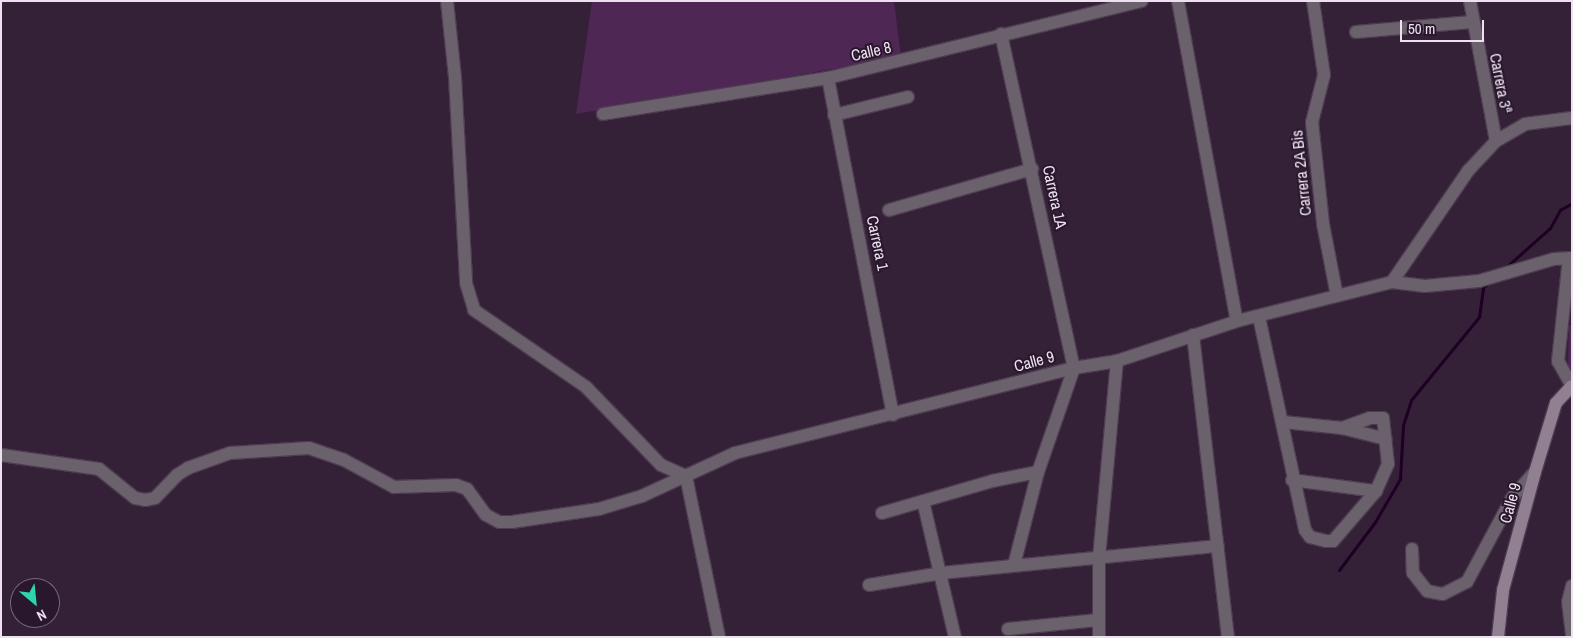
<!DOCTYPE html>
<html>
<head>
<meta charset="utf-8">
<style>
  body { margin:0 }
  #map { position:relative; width:1573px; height:638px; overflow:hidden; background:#342137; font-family:"Archivo Narrow",sans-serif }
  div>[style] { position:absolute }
  .green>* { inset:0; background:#4e2755 }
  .stream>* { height:3px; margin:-1.5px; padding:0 1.5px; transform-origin:1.5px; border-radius:1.5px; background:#1e0025 }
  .roads { filter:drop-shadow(1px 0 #4e3c51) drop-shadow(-1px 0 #4e3c51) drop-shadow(0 1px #4e3c51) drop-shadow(0 -1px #4e3c51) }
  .street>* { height:12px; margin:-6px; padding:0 6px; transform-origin:6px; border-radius:6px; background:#6b616c }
  .secondary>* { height:12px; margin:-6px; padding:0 6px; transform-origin:6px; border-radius:6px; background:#908092 }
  span { translate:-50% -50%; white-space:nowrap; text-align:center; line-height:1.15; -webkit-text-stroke:4px #29182d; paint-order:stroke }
  .street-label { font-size:16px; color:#ede1ef }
  .frame { position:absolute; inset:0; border:2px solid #ede1ef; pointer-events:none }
  .north { position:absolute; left:10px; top:578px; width:50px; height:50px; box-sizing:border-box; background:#29182d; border:1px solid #77687b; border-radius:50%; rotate:152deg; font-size:14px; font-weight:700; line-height:20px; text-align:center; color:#ede1ef }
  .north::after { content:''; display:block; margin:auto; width:18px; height:22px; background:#2cd5ab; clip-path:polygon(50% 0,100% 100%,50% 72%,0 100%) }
  .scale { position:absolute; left:1400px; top:20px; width:84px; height:22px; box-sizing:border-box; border:2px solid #ede1ef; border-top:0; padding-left:6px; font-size:15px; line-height:18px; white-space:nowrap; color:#ede1ef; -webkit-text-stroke:4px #29182d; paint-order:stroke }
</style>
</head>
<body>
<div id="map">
  <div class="green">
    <i style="clip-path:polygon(592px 1px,894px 1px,901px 57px,576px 114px)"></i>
    <i style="clip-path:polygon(1569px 325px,1572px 325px,1572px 372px,1568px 371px)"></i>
  </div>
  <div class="stream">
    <i style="left:1505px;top:268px;width:60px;rotate:-41.6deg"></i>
    <i style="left:1550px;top:228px;width:21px;rotate:-61deg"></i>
    <i style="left:1560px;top:210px;width:14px;rotate:-30deg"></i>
    <i style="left:1339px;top:570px;width:60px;rotate:-53.1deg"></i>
    <i style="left:1375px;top:522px;width:50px;rotate:-59.8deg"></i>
    <i style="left:1400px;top:479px;width:54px;rotate:-86.8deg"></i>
    <i style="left:1403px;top:425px;width:26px;rotate:-72deg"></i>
    <i style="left:1411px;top:400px;width:107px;rotate:-50.7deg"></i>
    <i style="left:1479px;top:317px;width:29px;rotate:-82deg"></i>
    <i style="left:1483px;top:288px;width:6px;rotate:-45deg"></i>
  </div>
  <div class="roads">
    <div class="street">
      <i style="left:447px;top:1px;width:76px;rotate:84deg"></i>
      <i style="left:455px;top:77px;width:206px;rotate:86.9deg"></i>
      <i style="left:466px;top:283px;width:28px;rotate:73deg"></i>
      <i style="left:474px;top:310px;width:136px;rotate:34.5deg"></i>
      <i style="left:586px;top:387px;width:108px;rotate:46.1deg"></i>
      <i style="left:661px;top:465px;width:27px;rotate:24deg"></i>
      <i style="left:1178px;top:1px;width:325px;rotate:79.6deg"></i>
      <i style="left:1313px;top:1px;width:75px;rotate:81.5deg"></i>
      <i style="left:1324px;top:75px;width:49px;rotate:104.3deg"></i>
      <i style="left:1312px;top:122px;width:103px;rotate:83.8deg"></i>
      <i style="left:1323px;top:224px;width:73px;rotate:79deg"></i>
      <i style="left:1470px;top:1px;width:142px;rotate:79.5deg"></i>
      <i style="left:1356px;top:32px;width:116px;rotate:-4.9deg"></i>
      <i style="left:1001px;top:34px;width:342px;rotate:77.7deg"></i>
      <i style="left:828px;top:78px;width:343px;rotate:79.1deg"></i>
      <i style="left:603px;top:114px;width:228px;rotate:-9.1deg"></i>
      <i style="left:828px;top:78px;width:323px;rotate:-13.8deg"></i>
      <i style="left:834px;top:115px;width:76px;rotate:-13.7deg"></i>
      <i style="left:889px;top:210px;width:149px;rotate:-16deg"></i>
      <i style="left:1569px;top:258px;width:104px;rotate:96.1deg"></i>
      <i style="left:1558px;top:361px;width:29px;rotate:61deg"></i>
      <i style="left:1392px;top:282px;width:135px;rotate:-55.6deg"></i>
      <i style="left:1468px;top:171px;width:41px;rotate:-47deg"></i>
      <i style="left:1496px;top:141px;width:34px;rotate:-30deg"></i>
      <i style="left:1525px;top:124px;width:47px;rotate:-7.3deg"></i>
      <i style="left:1259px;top:317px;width:218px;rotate:77.8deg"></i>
      <i style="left:1305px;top:530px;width:9px;rotate:54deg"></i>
      <i style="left:1310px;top:537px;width:16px;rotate:14deg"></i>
      <i style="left:1326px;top:541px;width:7px"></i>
      <i style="left:1333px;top:541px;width:66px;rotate:-49.3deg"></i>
      <i style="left:1376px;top:491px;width:30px;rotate:-66deg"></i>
      <i style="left:1388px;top:464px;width:46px;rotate:-96.2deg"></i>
      <i style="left:1383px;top:418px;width:13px;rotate:180deg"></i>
      <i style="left:1370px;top:418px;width:30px;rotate:160deg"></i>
      <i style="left:1193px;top:335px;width:304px;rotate:83.4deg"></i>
      <i style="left:1283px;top:422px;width:59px;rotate:5.8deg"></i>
      <i style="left:1342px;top:428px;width:45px;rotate:14deg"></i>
      <i style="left:1px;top:455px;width:99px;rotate:8.1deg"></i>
      <i style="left:99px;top:469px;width:46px;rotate:38.9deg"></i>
      <i style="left:135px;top:498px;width:10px;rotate:11deg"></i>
      <i style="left:145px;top:500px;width:10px;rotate:-11deg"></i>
      <i style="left:155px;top:498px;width:32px;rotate:-46deg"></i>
      <i style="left:177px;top:475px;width:13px;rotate:-32deg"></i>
      <i style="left:188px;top:468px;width:45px;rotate:-19.7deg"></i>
      <i style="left:230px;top:453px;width:79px;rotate:-3.6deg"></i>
      <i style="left:309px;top:448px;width:37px;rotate:19deg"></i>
      <i style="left:344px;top:460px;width:57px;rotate:28.4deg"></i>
      <i style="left:394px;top:487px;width:62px;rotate:-1.8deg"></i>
      <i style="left:456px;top:485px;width:12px;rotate:20deg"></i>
      <i style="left:467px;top:489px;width:32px;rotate:54deg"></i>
      <i style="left:486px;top:515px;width:15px;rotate:28deg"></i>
      <i style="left:499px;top:522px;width:13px"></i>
      <i style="left:512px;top:522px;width:88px;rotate:-8.5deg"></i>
      <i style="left:599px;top:509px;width:45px;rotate:-16.8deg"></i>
      <i style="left:642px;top:496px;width:102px;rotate:-24.8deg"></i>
      <i style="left:735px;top:453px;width:349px;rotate:-14.1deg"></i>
      <i style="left:1074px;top:368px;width:44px;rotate:-9.2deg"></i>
      <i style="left:1117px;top:361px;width:126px;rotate:-18.4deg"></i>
      <i style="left:1237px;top:321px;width:160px;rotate:-14.1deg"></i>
      <i style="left:1392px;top:282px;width:33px;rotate:7deg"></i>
      <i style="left:1425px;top:286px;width:54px;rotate:-5.3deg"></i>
      <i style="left:1479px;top:281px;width:78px;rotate:-16.3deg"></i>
      <i style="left:1554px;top:259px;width:18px;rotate:-3deg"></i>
      <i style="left:686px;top:476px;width:164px;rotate:78.4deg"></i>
      <i style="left:1292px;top:480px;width:85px;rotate:7.5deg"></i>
      <i style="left:923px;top:501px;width:140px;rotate:76.8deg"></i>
      <i style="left:882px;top:513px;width:115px;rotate:-16.2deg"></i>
      <i style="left:992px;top:481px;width:47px;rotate:-11.1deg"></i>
      <i style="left:1412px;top:549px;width:24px;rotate:88deg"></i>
      <i style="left:1413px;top:573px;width:23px;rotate:52deg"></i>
      <i style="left:1427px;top:591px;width:16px;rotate:11deg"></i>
      <i style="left:1443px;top:594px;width:27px;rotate:-27deg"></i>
      <i style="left:1467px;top:582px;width:95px;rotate:-61.8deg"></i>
      <i style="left:1512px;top:498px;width:35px;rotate:-49deg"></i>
      <i style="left:1014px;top:565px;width:96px;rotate:-75.5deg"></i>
      <i style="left:1038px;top:472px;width:110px;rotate:-70.9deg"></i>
      <i style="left:869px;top:585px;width:74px;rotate:-9.3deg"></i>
      <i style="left:942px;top:573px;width:277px;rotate:-5.6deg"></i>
      <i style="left:1572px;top:586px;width:16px;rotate:104deg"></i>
      <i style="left:1568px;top:602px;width:34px;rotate:83deg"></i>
      <i style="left:1008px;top:629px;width:90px;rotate:-5.7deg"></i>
      <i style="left:1099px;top:637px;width:79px;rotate:-90deg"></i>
      <i style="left:1099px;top:558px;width:198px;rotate:-84.8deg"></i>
    </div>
    <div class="secondary">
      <i style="left:1498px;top:637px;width:47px;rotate:-83.9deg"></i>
      <i style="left:1503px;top:590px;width:122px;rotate:-74.8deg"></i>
      <i style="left:1535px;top:472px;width:72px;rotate:-73.1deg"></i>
      <i style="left:1556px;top:403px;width:23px;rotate:-47deg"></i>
    </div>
  </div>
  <div class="street-label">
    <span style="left:871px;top:51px;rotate:-13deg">Calle 8</span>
    <span style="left:1501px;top:83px;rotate:79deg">Carrera 3ª</span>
    <span style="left:1301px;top:173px;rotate:-96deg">Carrera 2A Bis</span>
    <span style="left:1055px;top:197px;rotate:78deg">Carrera 1A</span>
    <span style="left:878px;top:243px;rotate:78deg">Carrera 1</span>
    <span style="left:1034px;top:361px;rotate:-15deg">Calle 9</span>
    <span style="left:1510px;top:503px;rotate:-75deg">Calle 9</span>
  </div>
  <div class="frame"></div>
  <div class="north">N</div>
  <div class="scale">50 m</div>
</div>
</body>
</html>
